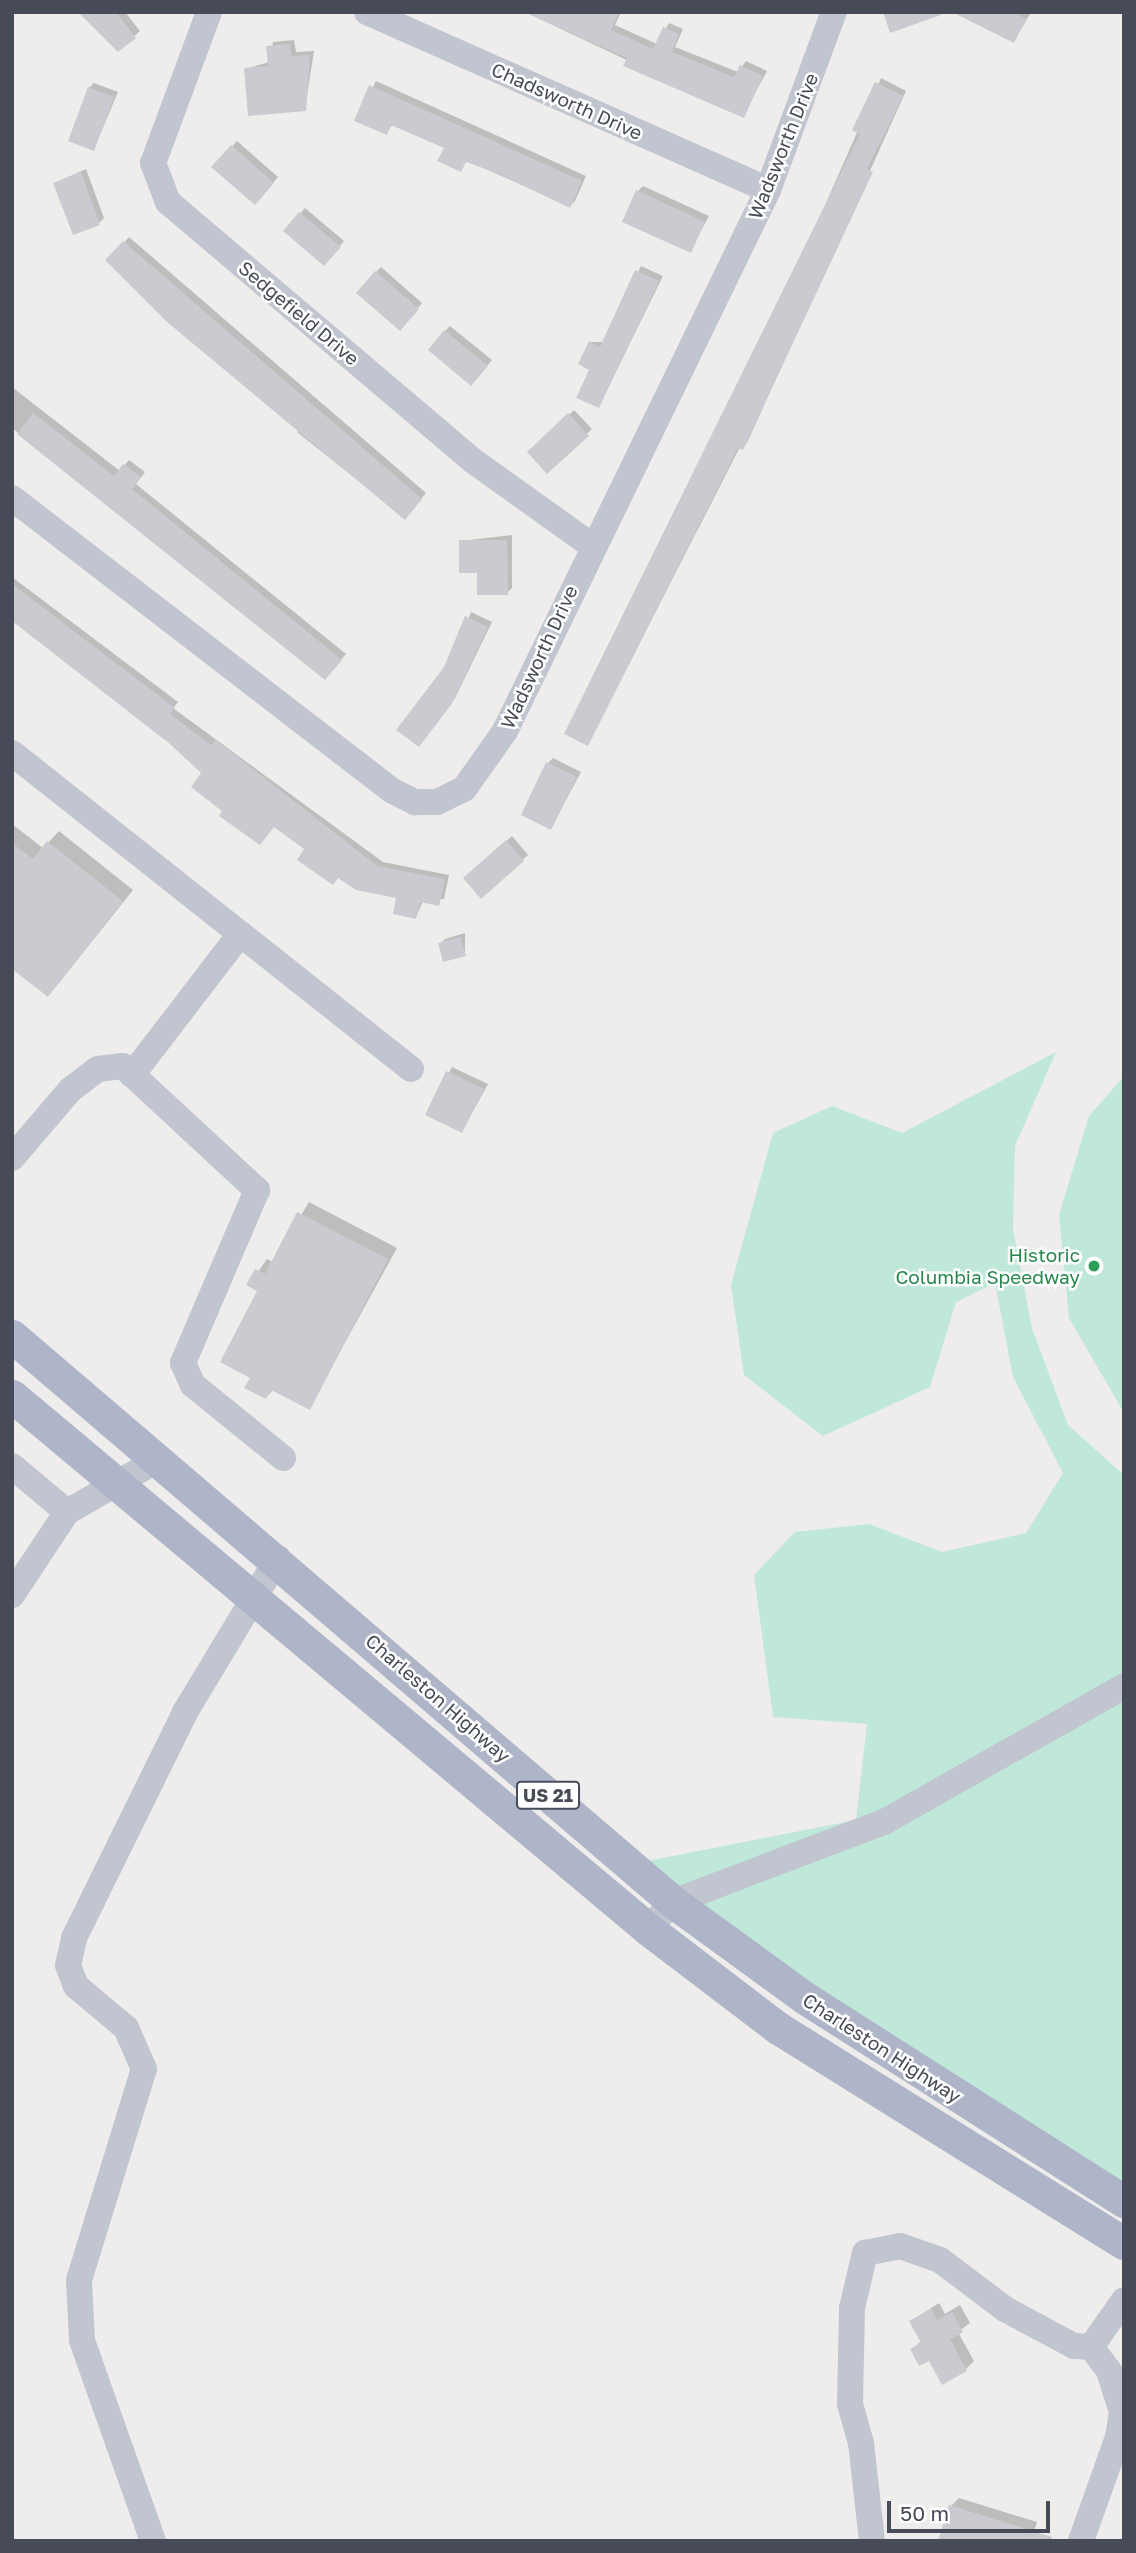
<!DOCTYPE html>
<html>
<head>
<meta charset="utf-8">
<style>
  body { margin:0 }
  #map { position:relative; width:1136px; height:2553px; overflow:hidden; background:#efedec; font-family:"Golos Text",sans-serif }
  div>[style] { position:absolute }
  .green>* { inset:0; background:#bfe8d9 }
  .shadow>* { inset:0; background:#0003 }
  .building>* { inset:0; background:#cbcad0 }
  .minor>* { height:26px; margin:-13px; padding:0 13px; transform-origin:13px; border-radius:13px; background:#c1c5d0 }
  .major>* { height:33px; margin:-16.5px; padding:0 16.5px; transform-origin:16.5px; border-radius:16.5px; background:#afb5c8 }
  .dots>* { width:19px; height:19px; translate:-50% -50%; box-sizing:border-box; border:4px solid #fff; border-radius:50% }
  span { translate:-50% -50%; white-space:nowrap; text-align:center; line-height:1.15; -webkit-text-stroke:5px #fff; paint-order:stroke }
  .shield-label span { padding:2px 5px; background:#fff; border:2px solid; border-radius:5px; -webkit-text-stroke-width:0 }
  .shield-label { font-size:18px; color:#474b57; font-weight:700 }
  .street-label { font-size:19px; color:#474b57 }
  .leisure-label { font-size:19px; color:#27864d }
  .right { translate:-100% -50%; text-align:right }
  .frame { position:absolute; inset:0; border:14px solid #474b57; pointer-events:none }
  .scale { position:absolute; left:887px; top:2501px; width:163px; height:32px; box-sizing:border-box; border:4px solid #474b57; border-top:0; padding-left:9px; font-size:21px; line-height:24px; white-space:nowrap; color:#474b57; -webkit-text-stroke:5px #fff; paint-order:stroke }
</style>
</head>
<body>
<div id="map">
  <div class="green">
    <i style="clip-path:polygon(1056px 1052px,1015px 1146px,1013px 1229px,1032px 1328px,1068px 1425px,1124px 1475px,1124px 2201px,627px 1865px,856px 1820px,867px 1724px,773px 1717px,754px 1575px,795px 1532px,869px 1524px,942px 1552px,1026px 1533px,1063px 1473px,1013px 1377px,995px 1283px,956px 1302px,930px 1387px,823px 1436px,744px 1375px,731px 1285px,773px 1133px,832px 1106px,902px 1133px)"></i>
    <i style="clip-path:polygon(1124px 1076px,1124px 1413px,1069px 1318px,1059px 1215px,1089px 1116px)"></i>
  </div>
  <div class="shadow">
    <i style="clip-path:polygon(82px 12px,125px 12px,140px 31px,119px 50px)"></i>
    <i style="clip-path:polygon(525px 12px,621px 12px,615px 25px,657px 44px,669px 23px,683px 29px,675px 47px,738px 72px,746px 61px,767px 71px,743px 115px)"></i>
    <i style="clip-path:polygon(967px 12px,1027px 12px,1030px 14px,1014px 41px)"></i>
    <i style="clip-path:polygon(294px 40px,296px 52px,314px 51px,305px 109px,246px 69px,269px 62px,273px 42px)"></i>
    <i style="clip-path:polygon(881px 78px,906px 91px,747px 443px,740px 447px,588px 744px)"></i>
    <i style="clip-path:polygon(376px 81px,586px 176px,575px 201px,570px 206px,467px 161px,460px 170px,446px 147px,393px 124px,386px 133px,356px 121px)"></i>
    <i style="clip-path:polygon(94px 83px,118px 92px,94px 149px,89px 88px)"></i>
    <i style="clip-path:polygon(237px 141px,278px 177px,260px 198px,214px 167px)"></i>
    <i style="clip-path:polygon(86px 169px,104px 218px,99px 223px,55px 183px)"></i>
    <i style="clip-path:polygon(643px 186px,709px 216px,690px 251px,638px 191px)"></i>
    <i style="clip-path:polygon(305px 208px,344px 241px,329px 259px,285px 231px)"></i>
    <i style="clip-path:polygon(129px 237px,426px 493px,405px 518px,297px 432px,302px 426px,108px 260px)"></i>
    <i style="clip-path:polygon(641px 266px,663px 276px,599px 406px,591px 342px,605px 342px)"></i>
    <i style="clip-path:polygon(381px 267px,422px 303px,405px 324px,376px 272px)"></i>
    <i style="clip-path:polygon(450px 326px,492px 360px,476px 379px,445px 331px)"></i>
    <i style="clip-path:polygon(12px 387px,120px 471px,129px 460px,145px 472px,136px 484px,346px 654px,329px 673px,325px 678px,12px 428px)"></i>
    <i style="clip-path:polygon(574px 410px,592px 429px,547px 472px,529px 452px)"></i>
    <i style="clip-path:polygon(512px 535px,512px 588px,507px 593px,479px 571px,460px 541px)"></i>
    <i style="clip-path:polygon(12px 577px,178px 702px,173px 708px,383px 862px,449px 875px,444px 899px,423px 901px,416px 917px,398px 897px,274px 825px,260px 843px,193px 787px,203px 773px,171px 742px,12px 616px)"></i>
    <i style="clip-path:polygon(471px 612px,492px 622px,455px 698px,424px 740px)"></i>
    <i style="clip-path:polygon(553px 758px,581px 772px,551px 828px,548px 763px)"></i>
    <i style="clip-path:polygon(12px 824px,43px 848px,59px 831px,133px 890px,58px 984px,12px 905px)"></i>
    <i style="clip-path:polygon(512px 836px,528px 855px,482px 896px,470px 873px)"></i>
    <i style="clip-path:polygon(465px 933px,465px 954px,440px 944px,445px 939px)"></i>
    <i style="clip-path:polygon(452px 1067px,488px 1084px,462px 1131px,427px 1114px)"></i>
    <i style="clip-path:polygon(309px 1202px,397px 1248px,309px 1408px,273px 1390px,266px 1397px,252px 1377px,260px 1290px,249px 1285px,267px 1259px,273px 1262px)"></i>
    <i style="clip-path:polygon(939px 2303px,945px 2314px,960px 2305px,970px 2323px,958px 2332px,974px 2361px,966px 2369px,913px 2349px,922px 2340px,911px 2321px)"></i>
    <i style="clip-path:polygon(959px 2498px,1037px 2522px,1031px 2541px,951px 2506px)"></i>
  </div>
  <div class="building">
    <i style="clip-path:polygon(78px 12px,116px 12px,136px 38px,118px 52px)"></i>
    <i style="clip-path:polygon(524px 12px,619px 12px,611px 30px,653px 49px,663px 27px,679px 34px,672px 52px,734px 77px,740px 65px,763px 76px,744px 118px,623px 66px,627px 58px)"></i>
    <i style="clip-path:polygon(883px 12px,941px 12px,941px 15px,890px 33px)"></i>
    <i style="clip-path:polygon(952px 12px,1013px 12px,1026px 19px,1014px 43px)"></i>
    <i style="clip-path:polygon(290px 44px,291px 56px,310px 55px,306px 111px,248px 116px,244px 68px,268px 66px,266px 46px)"></i>
    <i style="clip-path:polygon(875px 82px,903px 96px,867px 169px,873px 172px,743px 450px,738px 448px,588px 746px,564px 734px,860px 134px,852px 130px)"></i>
    <i style="clip-path:polygon(369px 85px,582px 181px,570px 208px,497px 173px,466px 162px,461px 172px,437px 161px,444px 148px,391px 125px,387px 135px,354px 121px)"></i>
    <i style="clip-path:polygon(88px 87px,114px 97px,94px 151px,68px 141px)"></i>
    <i style="clip-path:polygon(231px 145px,274px 183px,255px 205px,211px 167px)"></i>
    <i style="clip-path:polygon(81px 172px,100px 225px,73px 235px,53px 183px)"></i>
    <i style="clip-path:polygon(636px 190px,705px 222px,691px 253px,622px 222px)"></i>
    <i style="clip-path:polygon(299px 212px,341px 247px,324px 266px,283px 231px)"></i>
    <i style="clip-path:polygon(123px 241px,422px 499px,405px 520px,167px 322px,105px 260px)"></i>
    <i style="clip-path:polygon(635px 270px,659px 281px,599px 408px,576px 398px,589px 370px,578px 364px,589px 341px,600px 347px)"></i>
    <i style="clip-path:polygon(375px 271px,419px 309px,400px 331px,356px 293px)"></i>
    <i style="clip-path:polygon(444px 330px,488px 366px,471px 386px,428px 350px)"></i>
    <i style="clip-path:polygon(33px 413px,114px 476px,123px 464px,141px 477px,132px 489px,342px 660px,325px 680px,17px 434px)"></i>
    <i style="clip-path:polygon(568px 413px,589px 436px,547px 474px,527px 452px)"></i>
    <i style="clip-path:polygon(459px 540px,507px 540px,508px 595px,477px 595px,477px 573px,459px 573px)"></i>
    <i style="clip-path:polygon(12px 584px,175px 708px,170px 714px,211px 745px,216px 740px,377px 866px,445px 879px,439px 906px,420px 902px,416px 919px,393px 914px,396px 898px,356px 890px,338px 878px,333px 885px,297px 860px,304px 849px,274px 827px,260px 845px,219px 816px,222px 811px,191px 787px,201px 773px,170px 744px,12px 621px)"></i>
    <i style="clip-path:polygon(465px 616px,488px 627px,451px 705px,419px 747px,396px 730px,444px 667px)"></i>
    <i style="clip-path:polygon(546px 762px,577px 777px,551px 830px,521px 815px)"></i>
    <i style="clip-path:polygon(506px 840px,524px 861px,481px 899px,463px 878px)"></i>
    <i style="clip-path:polygon(47px 841px,123px 901px,48px 997px,12px 969px,12px 843px,33px 859px)"></i>
    <i style="clip-path:polygon(460px 937px,466px 956px,443px 962px,438px 943px)"></i>
    <i style="clip-path:polygon(446px 1071px,484px 1089px,462px 1133px,425px 1115px)"></i>
    <i style="clip-path:polygon(297px 1212px,388px 1259px,310px 1410px,271px 1390px,266px 1399px,244px 1388px,250px 1378px,220px 1362px,257px 1291px,246px 1285px,255px 1269px,265px 1274px)"></i>
    <i style="clip-path:polygon(931px 2309px,937px 2320px,952px 2312px,963px 2332px,950px 2339px,967px 2371px,942px 2385px,929px 2361px,919px 2366px,910px 2349px,921px 2343px,909px 2321px)"></i>
    <i style="clip-path:polygon(949px 2505px,1052px 2537px,1052px 2541px,938px 2541px)"></i>
  </div>
  <div class="minor">
    <i style="left:209px;top:12px;width:161px;rotate:110.3deg"></i>
    <i style="left:153px;top:163px;width:42px;rotate:69deg"></i>
    <i style="left:168px;top:202px;width:399px;rotate:40.3deg"></i>
    <i style="left:472px;top:460px;width:148px;rotate:35.6deg"></i>
    <i style="left:367px;top:12px;width:439px;rotate:23.9deg"></i>
    <i style="left:12px;top:498px;width:481px;rotate:37.6deg"></i>
    <i style="left:393px;top:791px;width:25px;rotate:27deg"></i>
    <i style="left:415px;top:802px;width:22px"></i>
    <i style="left:437px;top:802px;width:30px;rotate:-26deg"></i>
    <i style="left:464px;top:789px;width:71px;rotate:-54.7deg"></i>
    <i style="left:505px;top:731px;width:602px;rotate:-64.07deg"></i>
    <i style="left:768px;top:190px;width:190px;rotate:-69.7deg"></i>
    <i style="left:12px;top:753px;width:509px;rotate:38.38deg"></i>
    <i style="left:132px;top:1075px;width:178px;rotate:-52.5deg"></i>
    <i style="left:12px;top:1158px;width:89px;rotate:-49.5deg"></i>
    <i style="left:70px;top:1090px;width:35px;rotate:-37deg"></i>
    <i style="left:98px;top:1069px;width:25px;rotate:-7deg"></i>
    <i style="left:123px;top:1066px;width:183px;rotate:42.8deg"></i>
    <i style="left:257px;top:1190px;width:188px;rotate:113.2deg"></i>
    <i style="left:183px;top:1363px;width:24px;rotate:66deg"></i>
    <i style="left:193px;top:1385px;width:116px;rotate:39deg"></i>
    <i style="left:12px;top:1466px;width:72px;rotate:39.9deg"></i>
    <i style="left:12px;top:1595px;width:100px;rotate:-56.5deg"></i>
    <i style="left:67px;top:1512px;width:106px;rotate:-29.9deg"></i>
    <i style="left:648px;top:1929px;width:37px;rotate:-47deg"></i>
    <i style="left:673px;top:1902px;width:226px;rotate:-20.8deg"></i>
    <i style="left:884px;top:1822px;width:276px;rotate:-29.5deg"></i>
    <i style="left:1091px;top:2347px;width:57px;rotate:-54.9deg"></i>
    <i style="left:153px;top:2541px;width:213px;rotate:-109.5deg"></i>
    <i style="left:82px;top:2340px;width:60px;rotate:-92.9deg"></i>
    <i style="left:79px;top:2280px;width:221px;rotate:-72.9deg"></i>
    <i style="left:144px;top:2069px;width:45px;rotate:-113.7deg"></i>
    <i style="left:126px;top:2028px;width:65px;rotate:-140deg"></i>
    <i style="left:76px;top:1986px;width:22px;rotate:-111deg"></i>
    <i style="left:68px;top:1965px;width:28px;rotate:-77deg"></i>
    <i style="left:74px;top:1938px;width:252px;rotate:-63.8deg"></i>
    <i style="left:185px;top:1712px;width:180px;rotate:-58.9deg"></i>
    <i style="left:872px;top:2541px;width:99px;rotate:-96.4deg"></i>
    <i style="left:861px;top:2443px;width:41px;rotate:-105.8deg"></i>
    <i style="left:850px;top:2404px;width:96px;rotate:-88.8deg"></i>
    <i style="left:852px;top:2308px;width:57px;rotate:-76.7deg"></i>
    <i style="left:865px;top:2253px;width:36px;rotate:-11deg"></i>
    <i style="left:900px;top:2246px;width:42px;rotate:19.3deg"></i>
    <i style="left:940px;top:2260px;width:81px;rotate:37deg"></i>
    <i style="left:1005px;top:2309px;width:78px;rotate:28.2deg"></i>
    <i style="left:1074px;top:2346px;width:17px;rotate:3deg"></i>
    <i style="left:1091px;top:2347px;width:30px;rotate:53deg"></i>
    <i style="left:1109px;top:2371px;width:43px;rotate:72.4deg"></i>
    <i style="left:1122px;top:2412px;width:25px;rotate:99deg"></i>
    <i style="left:1118px;top:2437px;width:110px;rotate:109.6deg"></i>
  </div>
  <div class="major">
    <i style="left:12px;top:1336px;width:870px;rotate:40.57deg"></i>
    <i style="left:673px;top:1902px;width:163px;rotate:36deg"></i>
    <i style="left:805px;top:1998px;width:378px;rotate:32.5deg"></i>
    <i style="left:12px;top:1396px;width:830px;rotate:39.96deg"></i>
    <i style="left:648px;top:1929px;width:163px;rotate:37.3deg"></i>
    <i style="left:778px;top:2028px;width:407px;rotate:31.9deg"></i>
  </div>
  <div class="dots">
    <i style="left:1094px;top:1266px;background:#2e9e5b"></i>
  </div>
  <div class="shield-label">
    <span style="left:548px;top:1795px">US 21</span>
  </div>
  <div class="street-label">
    <span style="left:567px;top:101px;rotate:24deg">Chadsworth Drive</span>
    <span style="left:783px;top:146px;rotate:-68deg">Wadsworth Drive</span>
    <span style="left:299px;top:313px;rotate:40deg">Sedgefield Drive</span>
    <span style="left:539px;top:657px;rotate:-65deg">Wadsworth Drive</span>
    <span style="left:438px;top:1698px;rotate:41deg">Charleston Highway</span>
    <span style="left:882px;top:2048px;rotate:33deg">Charleston Highway</span>
  </div>
  <div class="leisure-label">
    <span class="right" style="left:1080px;top:1266px">Historic<br>Columbia Speedway</span>
  </div>
  <div class="frame"></div>
  <div class="scale">50 m</div>
</div>
</body>
</html>
